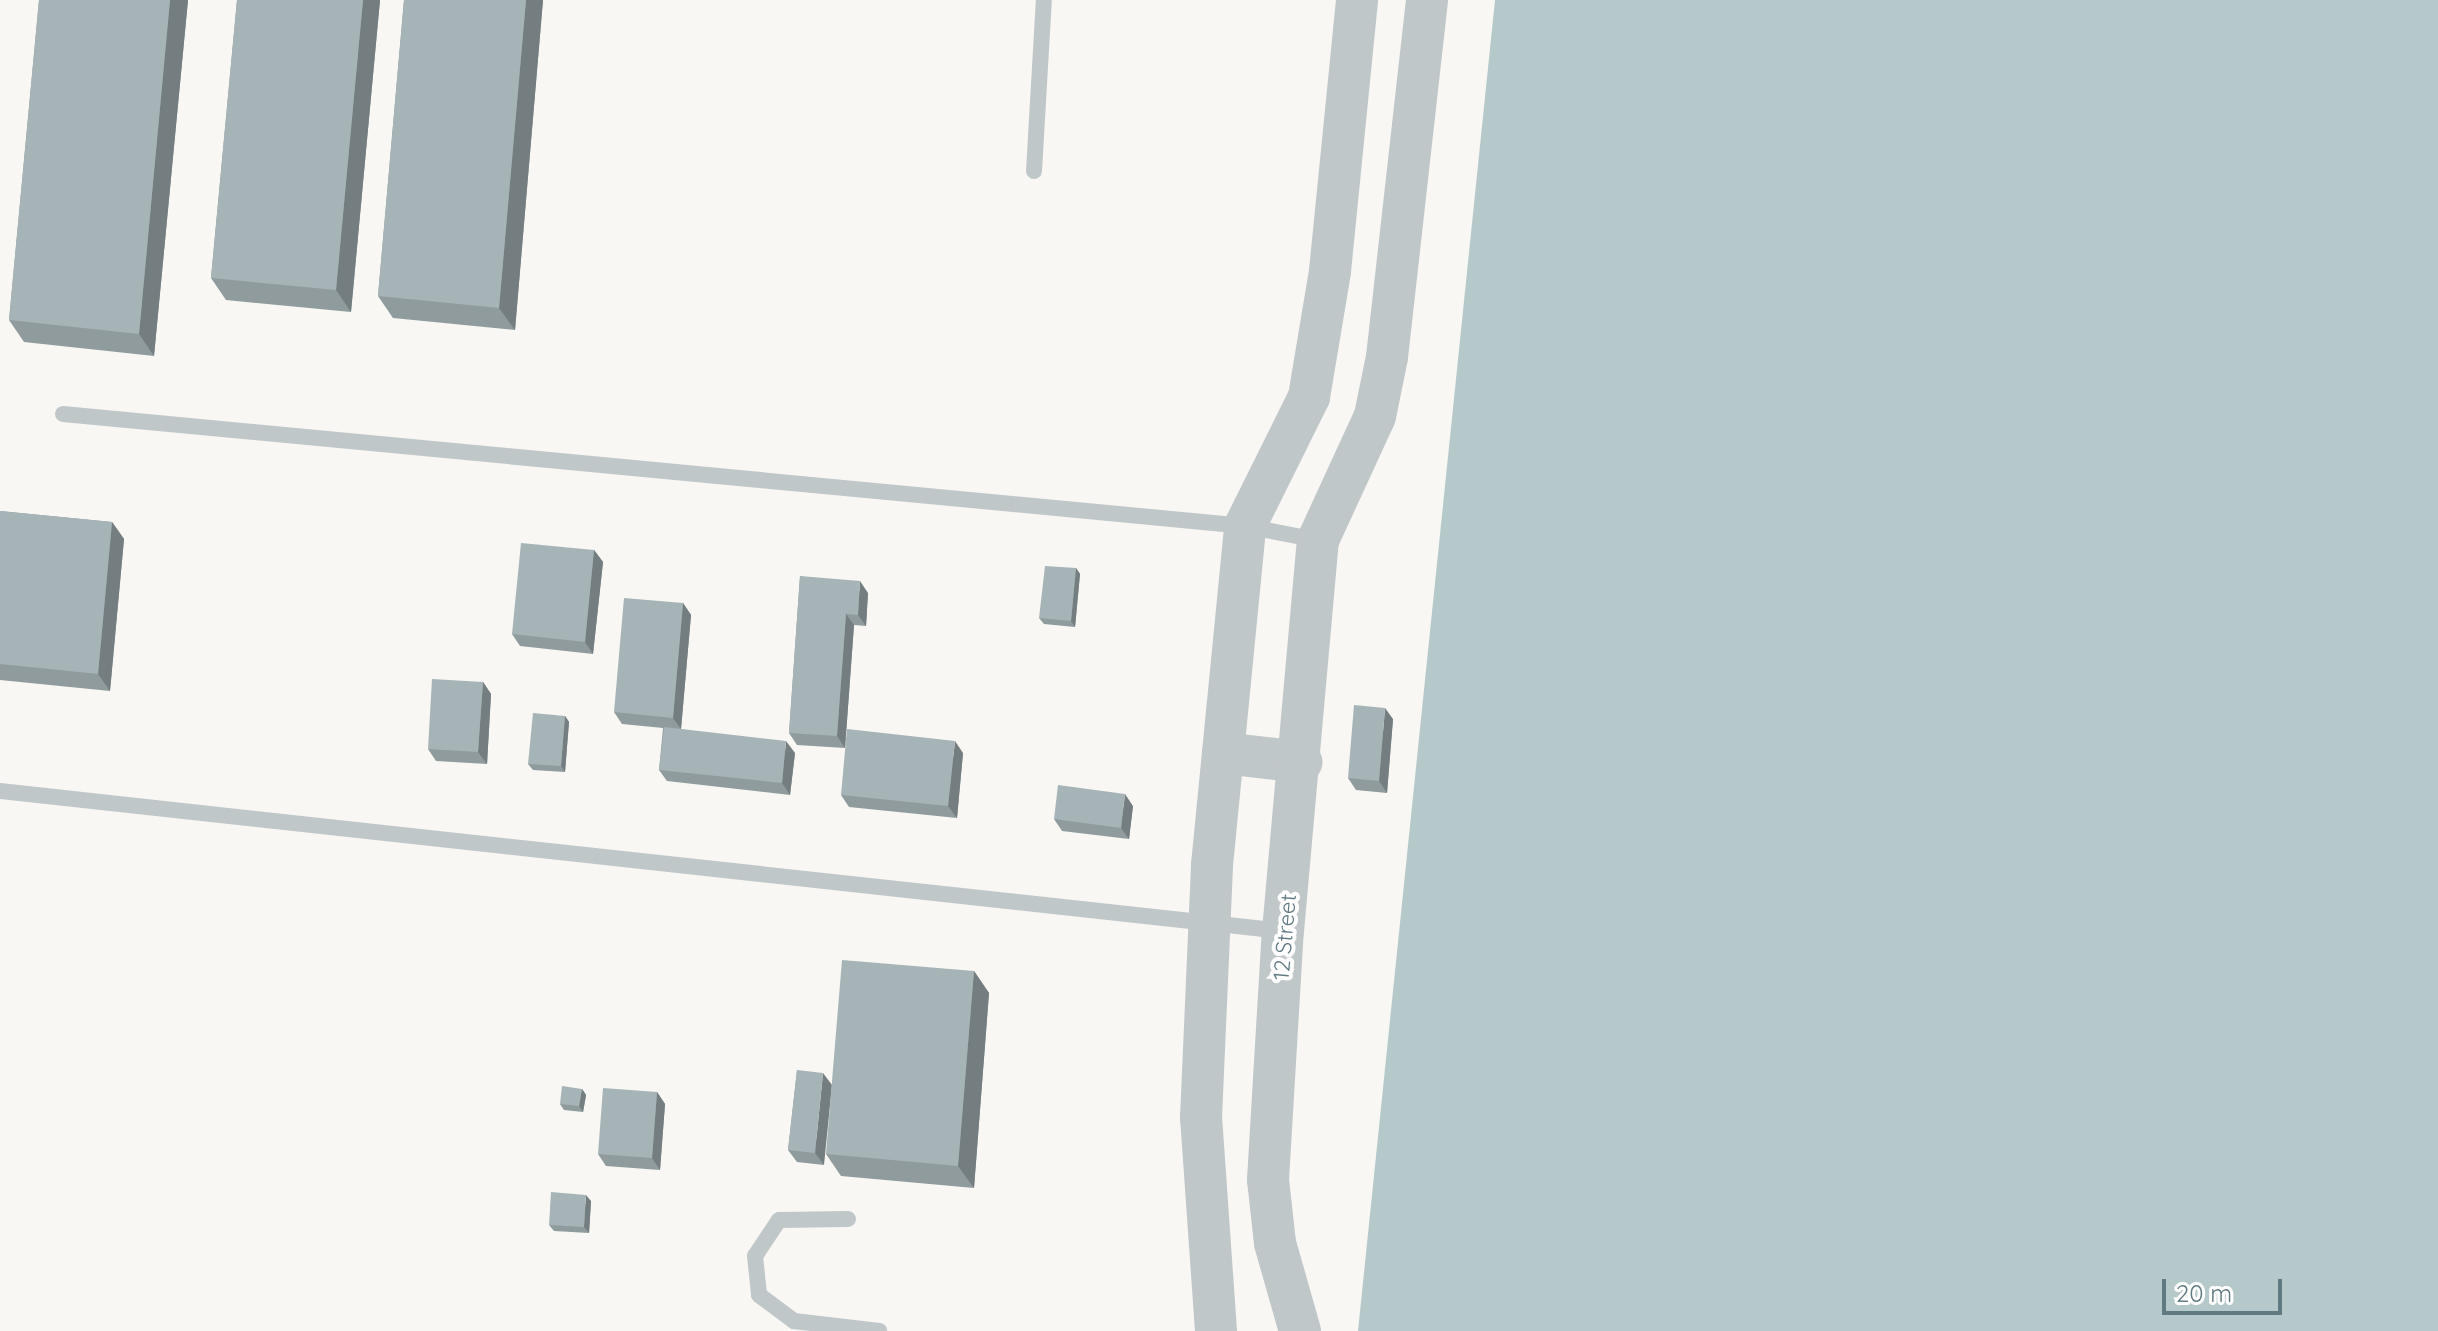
<!DOCTYPE html>
<html>
<head>
<meta charset="utf-8">
<style>
  body { margin:0 }
  #map { position:relative; width:2438px; height:1331px; overflow:hidden; background:#f8f7f4; font-family:Quicksand,sans-serif }
  div>[style] { position:absolute }
  .water>* { inset:0; background:#b6c9ca }
  .service>* { height:16px; margin:-8px; padding:0 8px; transform-origin:8px; border-radius:8px; background:#c0c7c9 }
  .tertiary>* { height:42px; margin:-21px; padding:0 21px; transform-origin:21px; border-radius:21px; background:#c0c7c9 }
  .wall>* { inset:0; background:#8f9b9d }
  .shaded-wall>* { inset:0; background:#747e80 }
  .building>* { inset:0; background:#a6b4b7 }
  span { translate:-50% -50%; white-space:nowrap; text-align:center; line-height:1.15; -webkit-text-stroke:8px #fff; paint-order:stroke }
  .street-label { font-size:22px; color:#607a82 }
  .scale { position:absolute; left:2162px; top:1279px; width:120px; height:36px; box-sizing:border-box; border:4px solid #607a82; border-top:0; padding-left:10px; font-size:24px; line-height:28px; white-space:nowrap; color:#607a82; -webkit-text-stroke:6px #fff; paint-order:stroke }
</style>
</head>
<body>
<div id="map">
  <div class="water">
    <i style="clip-path:polygon(1495px 0,2438px 0,2438px 1331px,1358px 1331px)"></i>
  </div>
  <div class="service">
    <i style="left:1034px;top:171px;width:171px;rotate:-86.7deg"></i>
    <i style="left:63px;top:414px;width:1187px;rotate:5.41deg"></i>
    <i style="left:1245px;top:526px;width:74px;rotate:10.9deg"></i>
    <i style="left:0;top:791px;width:1291px;rotate:6.23deg"></i>
    <i style="left:848px;top:1219px;width:69px;rotate:179.2deg"></i>
    <i style="left:779px;top:1220px;width:43px;rotate:123.7deg"></i>
    <i style="left:755px;top:1256px;width:39px;rotate:84deg"></i>
    <i style="left:759px;top:1295px;width:44px;rotate:36.6deg"></i>
    <i style="left:794px;top:1321px;width:86px;rotate:6.7deg"></i>
  </div>
  <div class="tertiary">
    <i style="left:1223px;top:753px;width:79px;rotate:6.6deg"></i>
    <i style="left:1216px;top:1331px;width:214px;rotate:-94deg"></i>
    <i style="left:1201px;top:1118px;width:253px;rotate:-87.5deg"></i>
    <i style="left:1212px;top:865px;width:341px;rotate:-84.4deg"></i>
    <i style="left:1245px;top:526px;width:144px;rotate:-63.6deg"></i>
    <i style="left:1309px;top:397px;width:128px;rotate:-80.5deg"></i>
    <i style="left:1330px;top:271px;width:272px;rotate:-84.3deg"></i>
    <i style="left:1300px;top:1331px;width:91px;rotate:-105.9deg"></i>
    <i style="left:1275px;top:1243px;width:63px;rotate:-96.3deg"></i>
    <i style="left:1268px;top:1180px;width:249px;rotate:-86.6deg"></i>
    <i style="left:1283px;top:931px;width:393px;rotate:-84.9deg"></i>
    <i style="left:1318px;top:540px;width:136px;rotate:-65.3deg"></i>
    <i style="left:1375px;top:416px;width:60px;rotate:-78.5deg"></i>
    <i style="left:1387px;top:357px;width:359px;rotate:-83.6deg"></i>
  </div>
  <div class="wall">
    <i style="clip-path:polygon(39px 0,188px 0,154px 356px,24px 342px,9px 320px)"></i>
    <i style="clip-path:polygon(237px 0,380px 0,351px 312px,226px 300px,211px 278px)"></i>
    <i style="clip-path:polygon(404px 0,543px 0,515px 330px,393px 318px,378px 296px)"></i>
    <i style="clip-path:polygon(0 511px,112px 522px,124px 539px,110px 691px,0 680px)"></i>
    <i style="clip-path:polygon(594px 550px,603px 562px,593px 654px,520px 646px,512px 634px)"></i>
    <i style="clip-path:polygon(1076px 568px,1080px 574px,1075px 627px,1044px 624px,1039px 618px)"></i>
    <i style="clip-path:polygon(800px 576px,868px 593px,866px 626px,854px 625px,845px 748px,797px 745px,789px 733px)"></i>
    <i style="clip-path:polygon(683px 603px,691px 615px,681px 729px,795px 753px,790px 795px,667px 781px,659px 770px,663px 728px,622px 724px,614px 712px)"></i>
    <i style="clip-path:polygon(483px 682px,491px 694px,487px 764px,436px 761px,428px 749px)"></i>
    <i style="clip-path:polygon(565px 716px,569px 722px,565px 772px,533px 770px,528px 764px)"></i>
    <i style="clip-path:polygon(1393px 719px,1387px 793px,1356px 790px,1348px 778px)"></i>
    <i style="clip-path:polygon(963px 753px,957px 818px,849px 807px,841px 795px)"></i>
    <i style="clip-path:polygon(1133px 806px,1129px 839px,1062px 831px,1054px 819px)"></i>
    <i style="clip-path:polygon(974px 971px,989px 993px,974px 1188px,841px 1176px,826px 1154px)"></i>
    <i style="clip-path:polygon(797px 1070px,824px 1165px,797px 1162px,788px 1150px)"></i>
    <i style="clip-path:polygon(582px 1089px,586px 1095px,583px 1112px,564px 1110px,560px 1104px)"></i>
    <i style="clip-path:polygon(657px 1092px,665px 1104px,660px 1170px,606px 1166px,598px 1154px)"></i>
    <i style="clip-path:polygon(591px 1201px,589px 1233px,554px 1231px,549px 1225px)"></i>
  </div>
  <div class="shaded-wall">
    <i style="clip-path:polygon(170px 0,188px 0,154px 356px,139px 334px)"></i>
    <i style="clip-path:polygon(363px 0,380px 0,351px 312px,336px 290px)"></i>
    <i style="clip-path:polygon(526px 0,543px 0,515px 330px,499px 308px)"></i>
    <i style="clip-path:polygon(112px 522px,124px 539px,110px 691px,98px 674px)"></i>
    <i style="clip-path:polygon(594px 550px,603px 562px,593px 654px,585px 642px)"></i>
    <i style="clip-path:polygon(1076px 568px,1080px 574px,1075px 627px,1071px 621px)"></i>
    <i style="clip-path:polygon(860px 581px,868px 593px,866px 626px,858px 615px)"></i>
    <i style="clip-path:polygon(683px 603px,691px 615px,681px 729px,673px 718px)"></i>
    <i style="clip-path:polygon(846px 614px,854px 625px,845px 748px,837px 736px)"></i>
    <i style="clip-path:polygon(483px 682px,491px 694px,487px 764px,478px 752px)"></i>
    <i style="clip-path:polygon(1385px 708px,1393px 719px,1387px 793px,1379px 781px)"></i>
    <i style="clip-path:polygon(565px 716px,569px 722px,565px 772px,561px 766px)"></i>
    <i style="clip-path:polygon(786px 741px,795px 753px,790px 795px,782px 783px)"></i>
    <i style="clip-path:polygon(955px 741px,963px 753px,957px 818px,948px 806px)"></i>
    <i style="clip-path:polygon(1125px 794px,1133px 806px,1129px 839px,1121px 828px)"></i>
    <i style="clip-path:polygon(974px 971px,989px 993px,974px 1188px,958px 1166px)"></i>
    <i style="clip-path:polygon(823px 1073px,832px 1085px,824px 1165px,815px 1153px)"></i>
    <i style="clip-path:polygon(582px 1089px,586px 1095px,583px 1112px,579px 1106px)"></i>
    <i style="clip-path:polygon(657px 1092px,665px 1104px,660px 1170px,652px 1158px)"></i>
    <i style="clip-path:polygon(586px 1195px,591px 1201px,589px 1233px,584px 1227px)"></i>
  </div>
  <div class="building">
    <i style="clip-path:polygon(39px 0,170px 0,139px 334px,9px 320px)"></i>
    <i style="clip-path:polygon(237px 0,363px 0,336px 290px,211px 278px)"></i>
    <i style="clip-path:polygon(404px 0,526px 0,499px 308px,378px 296px)"></i>
    <i style="clip-path:polygon(0 511px,112px 522px,98px 674px,0 664px)"></i>
    <i style="clip-path:polygon(521px 543px,594px 550px,585px 642px,512px 634px)"></i>
    <i style="clip-path:polygon(1045px 566px,1076px 568px,1071px 621px,1039px 618px)"></i>
    <i style="clip-path:polygon(800px 576px,860px 581px,858px 615px,846px 614px,837px 736px,789px 733px)"></i>
    <i style="clip-path:polygon(624px 598px,683px 603px,673px 718px,614px 712px)"></i>
    <i style="clip-path:polygon(432px 679px,483px 682px,478px 752px,428px 749px)"></i>
    <i style="clip-path:polygon(1354px 705px,1385px 708px,1379px 781px,1348px 778px)"></i>
    <i style="clip-path:polygon(533px 713px,565px 716px,561px 766px,528px 764px)"></i>
    <i style="clip-path:polygon(664px 727px,786px 741px,782px 783px,659px 770px)"></i>
    <i style="clip-path:polygon(847px 729px,955px 741px,948px 806px,841px 795px)"></i>
    <i style="clip-path:polygon(1058px 785px,1125px 794px,1121px 828px,1054px 819px)"></i>
    <i style="clip-path:polygon(842px 960px,974px 971px,958px 1166px,826px 1154px)"></i>
    <i style="clip-path:polygon(797px 1070px,823px 1073px,815px 1153px,788px 1150px)"></i>
    <i style="clip-path:polygon(562px 1086px,582px 1089px,579px 1106px,560px 1104px)"></i>
    <i style="clip-path:polygon(603px 1088px,657px 1092px,652px 1158px,598px 1154px)"></i>
    <i style="clip-path:polygon(551px 1192px,586px 1195px,584px 1227px,549px 1225px)"></i>
  </div>
  <div class="street-label">
    <span style="left:1285px;top:937px;rotate:-85deg">12 Street</span>
  </div>
  <div class="scale">20 m</div>
</div>
</body>
</html>
